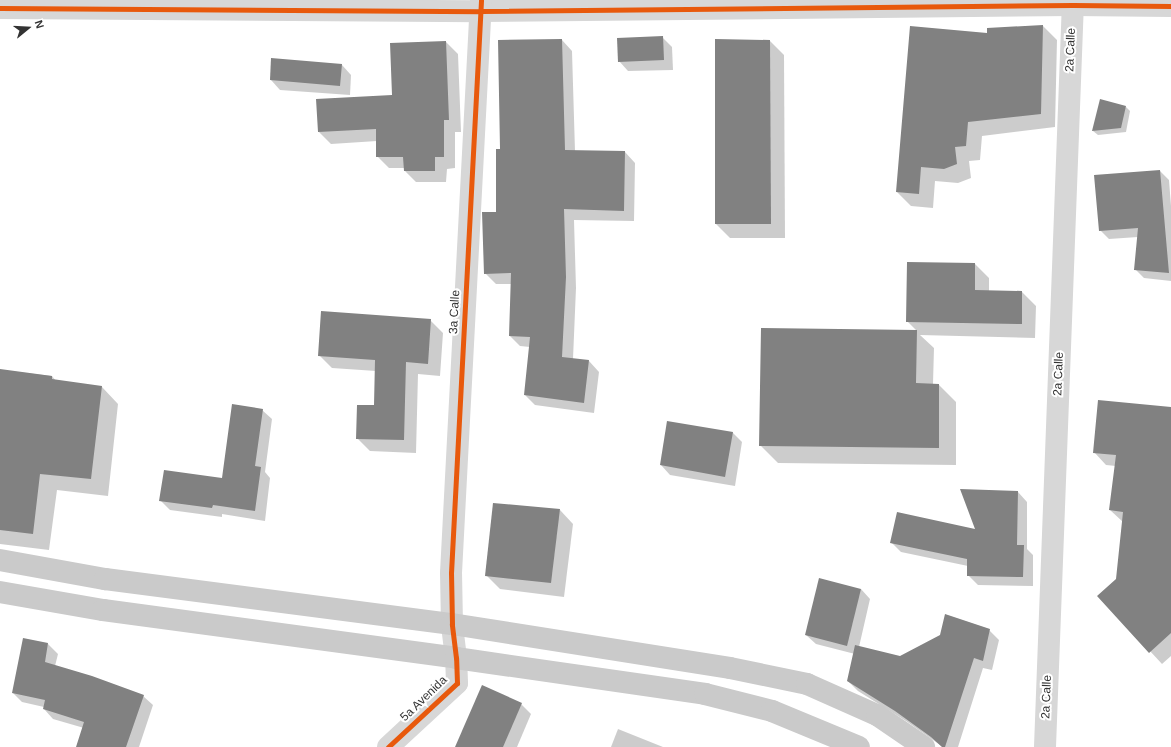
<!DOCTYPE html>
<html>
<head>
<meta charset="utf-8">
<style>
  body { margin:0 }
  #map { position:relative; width:1171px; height:747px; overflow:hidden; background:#fff; font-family:Arial,sans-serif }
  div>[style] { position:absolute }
  .shadow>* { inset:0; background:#0003 }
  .building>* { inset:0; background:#818181 }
  .street>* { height:22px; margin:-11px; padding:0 11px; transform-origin:11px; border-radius:11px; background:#d7d7d7 }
  .primary>* { height:22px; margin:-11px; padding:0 11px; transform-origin:11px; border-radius:11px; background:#cacaca }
  .cycleway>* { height:5px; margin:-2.5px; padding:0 2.5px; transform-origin:2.5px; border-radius:2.5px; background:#e8590c }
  span { translate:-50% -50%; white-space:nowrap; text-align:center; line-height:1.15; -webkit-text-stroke:4px #fff; paint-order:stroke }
  .street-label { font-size:12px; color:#333 }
  .north { position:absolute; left:8px; top:8px; width:40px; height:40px; -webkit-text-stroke:3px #fff; paint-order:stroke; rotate:72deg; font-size:11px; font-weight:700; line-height:16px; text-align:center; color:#333 }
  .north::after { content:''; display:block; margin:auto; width:14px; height:18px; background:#333; clip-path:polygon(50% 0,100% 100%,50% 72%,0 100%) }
</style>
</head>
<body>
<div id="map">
  <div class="shadow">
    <i style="clip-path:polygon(1043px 26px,1057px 40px,1055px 127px,982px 136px,980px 160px,969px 161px,971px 178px,958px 183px,935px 181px,933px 208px,911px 206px,897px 192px,988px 34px)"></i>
    <i style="clip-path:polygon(662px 37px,672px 47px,673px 70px,628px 71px,619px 61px)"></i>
    <i style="clip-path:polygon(562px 40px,572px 51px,575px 151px,625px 152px,635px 163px,634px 221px,574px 220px,576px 288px,573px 359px,589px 361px,599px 372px,594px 413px,535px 405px,525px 395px,530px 347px,520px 346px,510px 336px,512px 284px,496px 284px,485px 273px,497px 213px,501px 150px)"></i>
    <i style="clip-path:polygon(770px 41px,784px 55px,785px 238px,730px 238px,716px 224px)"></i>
    <i style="clip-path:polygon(446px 42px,458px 54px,461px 132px,455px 132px,455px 168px,447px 169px,446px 182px,416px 182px,405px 171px,404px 168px,389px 168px,377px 156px,377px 141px,331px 144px,319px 132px,393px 96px)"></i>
    <i style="clip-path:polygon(342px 65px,351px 75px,350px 95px,280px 90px,271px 80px)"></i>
    <i style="clip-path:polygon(1126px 107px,1130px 111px,1126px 132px,1098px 135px,1093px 131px)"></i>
    <i style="clip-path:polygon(1160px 171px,1169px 180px,1171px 206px,1171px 281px,1144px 278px,1135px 269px,1138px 237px,1109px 239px,1100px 230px)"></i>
    <i style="clip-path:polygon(975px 264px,989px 278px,989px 291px,1022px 292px,1036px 306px,1035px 338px,920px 335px,934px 348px,933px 384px,939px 385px,956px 402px,956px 465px,778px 463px,760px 445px,917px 331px,907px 321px)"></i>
    <i style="clip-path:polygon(430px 320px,443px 333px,440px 376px,418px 374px,416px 453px,370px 451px,357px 438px,375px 406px,376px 371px,332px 368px,320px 356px)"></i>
    <i style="clip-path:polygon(0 370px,52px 376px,56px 381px,102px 387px,118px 404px,108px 496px,57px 490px,49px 550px,0 544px)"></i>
    <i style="clip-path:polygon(1171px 408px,1171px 656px,1162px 664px,1099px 596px,1117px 579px,1123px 522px,1110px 510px,1116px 466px,1106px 465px,1094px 452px)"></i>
    <i style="clip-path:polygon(262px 410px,272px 419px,265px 472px,270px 478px,265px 521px,222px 514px,222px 517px,170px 510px,160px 500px,222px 479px)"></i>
    <i style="clip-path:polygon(732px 432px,742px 442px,735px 486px,670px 475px,661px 465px)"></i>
    <i style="clip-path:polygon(1018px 492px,1027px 502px,1027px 549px,1033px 555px,1033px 586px,978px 585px,968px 575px,968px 566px,901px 552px,891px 542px,977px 530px)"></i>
    <i style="clip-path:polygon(560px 510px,573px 524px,564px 597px,500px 589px,486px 575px)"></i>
    <i style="clip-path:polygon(861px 589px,870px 599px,859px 647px,900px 657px,989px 630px,999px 640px,992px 670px,983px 668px,958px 747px,943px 747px,906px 721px,858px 691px,848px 681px,855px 654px,816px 644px,806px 635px)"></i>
    <i style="clip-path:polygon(24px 639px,48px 644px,58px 654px,55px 666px,143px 696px,153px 705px,139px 747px,77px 747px,84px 728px,53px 719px,44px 709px,44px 707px,22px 702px,13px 693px)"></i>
    <i style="clip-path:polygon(521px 704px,531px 714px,517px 747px,459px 747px)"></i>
    <i style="clip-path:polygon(618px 729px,663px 747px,611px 747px)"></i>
  </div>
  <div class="building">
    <i style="clip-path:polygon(1043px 25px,1041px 114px,968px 122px,966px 146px,955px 147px,957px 164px,944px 169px,921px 167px,919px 194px,896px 192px,910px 26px,987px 33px,987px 28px)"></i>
    <i style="clip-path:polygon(663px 36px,664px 60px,618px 62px,617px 38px)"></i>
    <i style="clip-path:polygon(562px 39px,565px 150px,625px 151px,624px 211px,564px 209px,566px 277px,562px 357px,589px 360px,584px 403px,524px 395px,530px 337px,509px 336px,511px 273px,484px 274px,482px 212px,496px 212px,496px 149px,500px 149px,498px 40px)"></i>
    <i style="clip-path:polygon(715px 39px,770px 40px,771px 224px,715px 224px)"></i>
    <i style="clip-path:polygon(446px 41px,449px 120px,444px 120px,444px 157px,435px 157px,435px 171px,404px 171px,403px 157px,376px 157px,376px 129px,318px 132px,316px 99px,392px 95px,390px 43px)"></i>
    <i style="clip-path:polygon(271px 58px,342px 64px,340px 86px,270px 80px)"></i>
    <i style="clip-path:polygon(1100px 99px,1126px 106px,1121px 128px,1092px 131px)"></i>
    <i style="clip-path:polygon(1160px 170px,1169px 273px,1134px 270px,1138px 228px,1099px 231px,1094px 175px)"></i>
    <i style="clip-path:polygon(907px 262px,975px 263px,975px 290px,1022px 291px,1022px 324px,906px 322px)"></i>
    <i style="clip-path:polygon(321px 311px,431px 319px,428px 364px,406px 362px,404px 440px,356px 439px,357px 405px,374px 405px,375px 360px,318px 356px)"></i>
    <i style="clip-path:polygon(761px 328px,917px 330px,916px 383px,939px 384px,939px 448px,759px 446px)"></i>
    <i style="clip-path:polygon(0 369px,52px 376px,52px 379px,102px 386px,91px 479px,40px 474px,33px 534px,0 530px)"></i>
    <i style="clip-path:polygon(1098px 400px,1171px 407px,1171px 633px,1149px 653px,1097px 596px,1116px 579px,1123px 512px,1109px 510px,1116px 455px,1093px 453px)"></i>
    <i style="clip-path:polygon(232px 404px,263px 409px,255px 466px,261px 467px,255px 511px,213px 505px,212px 508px,159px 501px,164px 470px,222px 478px)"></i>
    <i style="clip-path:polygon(667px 421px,733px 432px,725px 477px,660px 465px)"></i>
    <i style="clip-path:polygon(960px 489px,1018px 491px,1017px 545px,1024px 545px,1023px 577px,967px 576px,967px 559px,890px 543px,897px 512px,975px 529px)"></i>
    <i style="clip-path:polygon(493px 503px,560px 509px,551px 583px,485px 576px)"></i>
    <i style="clip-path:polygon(819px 578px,861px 589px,847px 646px,805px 635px)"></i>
    <i style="clip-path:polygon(945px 614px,990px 629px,983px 661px,974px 658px,945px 747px,942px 747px,931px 737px,895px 711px,847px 681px,855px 645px,900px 656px,940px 635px)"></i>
    <i style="clip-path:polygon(23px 638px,48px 643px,45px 662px,92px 676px,144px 695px,126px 747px,76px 747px,84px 722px,43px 709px,45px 700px,12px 693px)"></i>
    <i style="clip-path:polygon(482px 685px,522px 703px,503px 747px,455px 747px)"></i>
  </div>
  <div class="street">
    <i style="left:0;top:8px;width:481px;rotate:0.4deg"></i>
    <i style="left:481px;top:11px;width:592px;rotate:-0.58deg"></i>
    <i style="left:1073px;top:5px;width:98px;rotate:0.6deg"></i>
    <i style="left:388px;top:747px;width:94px;rotate:-42.8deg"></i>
    <i style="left:457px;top:683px;width:25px;rotate:-92deg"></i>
    <i style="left:456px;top:658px;width:34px;rotate:-97deg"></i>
    <i style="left:452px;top:624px;width:51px;rotate:-91.1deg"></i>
    <i style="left:451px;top:573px;width:574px;rotate:-87deg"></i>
    <i style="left:1045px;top:747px;width:748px;rotate:-87.85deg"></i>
  </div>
  <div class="primary">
    <i style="left:0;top:560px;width:107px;rotate:10.3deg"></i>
    <i style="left:105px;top:579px;width:350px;rotate:7.4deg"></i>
    <i style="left:452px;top:624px;width:281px;rotate:9deg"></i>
    <i style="left:730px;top:668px;width:79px;rotate:11.7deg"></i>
    <i style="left:807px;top:684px;width:77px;rotate:23.9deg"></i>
    <i style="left:877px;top:715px;width:57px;rotate:34.2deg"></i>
    <i style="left:0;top:592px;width:105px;rotate:9.9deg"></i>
    <i style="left:103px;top:610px;width:356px;rotate:7.7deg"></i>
    <i style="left:456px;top:658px;width:252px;rotate:8.2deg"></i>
    <i style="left:705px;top:694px;width:69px;rotate:14.2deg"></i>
    <i style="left:772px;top:711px;width:94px;rotate:22.5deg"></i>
  </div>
  <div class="cycleway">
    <i style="left:0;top:8px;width:481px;rotate:0.4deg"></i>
    <i style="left:481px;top:11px;width:592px;rotate:-0.58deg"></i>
    <i style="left:1073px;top:5px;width:98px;rotate:0.6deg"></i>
    <i style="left:388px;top:747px;width:94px;rotate:-42.8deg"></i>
    <i style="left:457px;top:683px;width:25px;rotate:-92deg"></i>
    <i style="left:456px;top:658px;width:34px;rotate:-97deg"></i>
    <i style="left:452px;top:624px;width:51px;rotate:-91.1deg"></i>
    <i style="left:451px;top:573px;width:574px;rotate:-87deg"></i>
  </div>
  <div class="street-label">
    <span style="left:1071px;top:50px;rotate:-88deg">2a Calle</span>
    <span style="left:455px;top:312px;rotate:-87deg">3a Calle</span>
    <span style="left:1059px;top:374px;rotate:-88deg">2a Calle</span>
    <span style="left:1047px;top:697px;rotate:-88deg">2a Calle</span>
    <span style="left:424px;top:699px;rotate:-44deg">5a Avenida</span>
  </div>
  <div class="north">N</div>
</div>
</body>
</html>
